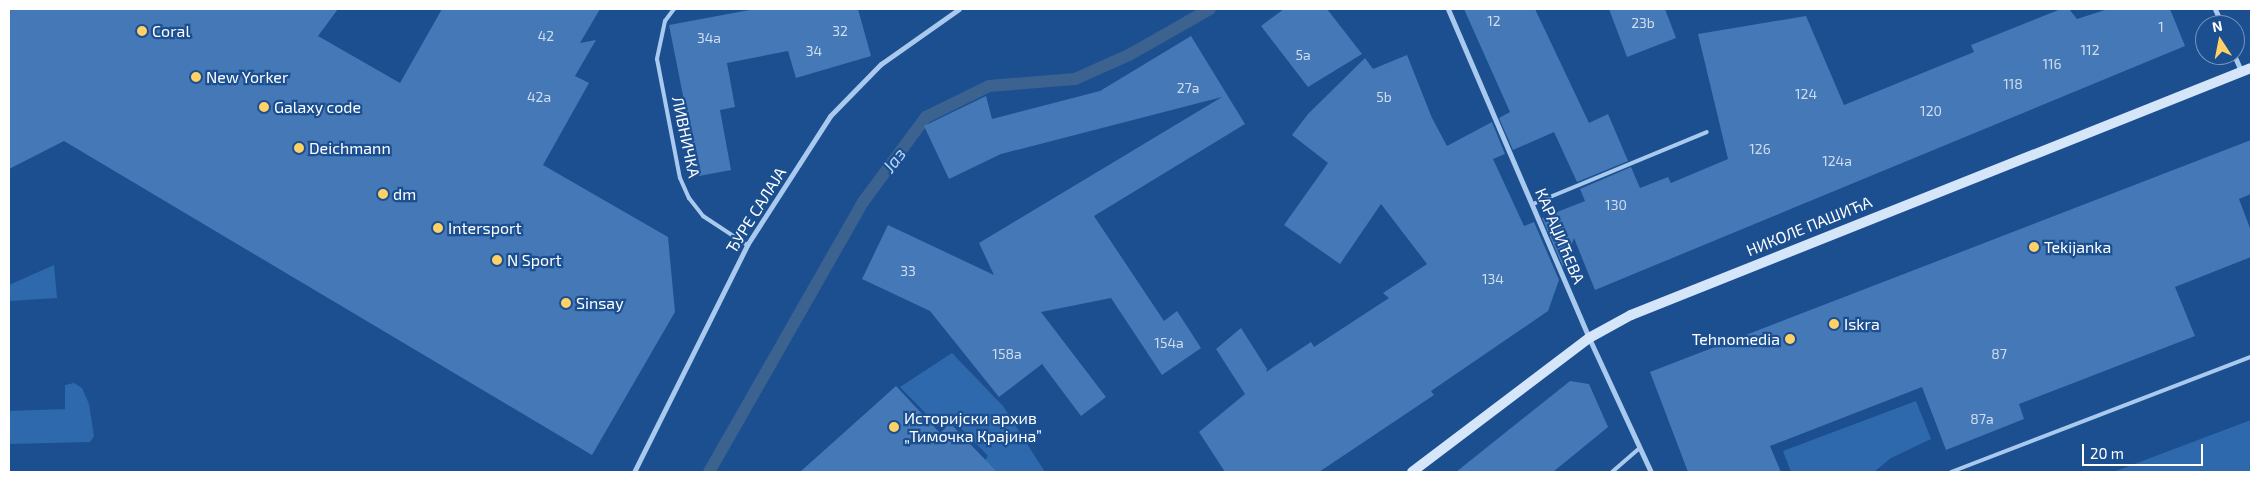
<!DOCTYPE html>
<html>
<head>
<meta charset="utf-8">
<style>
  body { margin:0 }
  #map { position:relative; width:2260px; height:481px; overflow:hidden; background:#1b4f8f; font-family:"Exo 2",sans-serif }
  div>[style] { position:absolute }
  .green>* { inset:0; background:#2e69ad }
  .stream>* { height:12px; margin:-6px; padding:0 6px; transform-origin:6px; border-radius:6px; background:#3c6290 }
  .building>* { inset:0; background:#4478b7 }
  .lane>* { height:4px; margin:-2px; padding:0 2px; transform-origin:2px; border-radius:2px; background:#a9c9ee }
  .street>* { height:5px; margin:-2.5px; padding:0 2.5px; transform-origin:2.5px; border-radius:2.5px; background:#a9c9ee }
  .secondary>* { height:10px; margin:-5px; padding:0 5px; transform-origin:5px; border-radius:5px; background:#d6e6fa }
  .dots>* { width:14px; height:14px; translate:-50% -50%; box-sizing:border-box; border:2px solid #1b4f8f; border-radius:50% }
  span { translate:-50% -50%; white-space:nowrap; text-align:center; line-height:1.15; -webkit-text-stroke:4.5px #1b4f8f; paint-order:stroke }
  .number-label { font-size:14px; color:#d0dded }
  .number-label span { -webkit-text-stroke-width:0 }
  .poi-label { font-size:16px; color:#fff }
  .left { translate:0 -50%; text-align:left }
  .right { translate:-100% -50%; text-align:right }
  .street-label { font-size:16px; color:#fff }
  .water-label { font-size:18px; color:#b5d3f5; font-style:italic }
  .frame { position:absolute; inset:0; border:10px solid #fff; pointer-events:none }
  .north { position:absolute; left:2195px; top:15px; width:50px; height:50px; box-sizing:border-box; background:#1b4f8f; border:1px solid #7695bc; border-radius:50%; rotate:349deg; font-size:14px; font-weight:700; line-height:20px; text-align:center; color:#fff }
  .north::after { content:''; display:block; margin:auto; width:18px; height:22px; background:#ffd166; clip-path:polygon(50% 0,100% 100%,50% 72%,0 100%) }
  .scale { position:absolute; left:2082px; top:444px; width:121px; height:22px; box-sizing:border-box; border:2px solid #fff; border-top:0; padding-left:6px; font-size:15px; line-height:18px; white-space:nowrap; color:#fff; -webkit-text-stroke:4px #1b4f8f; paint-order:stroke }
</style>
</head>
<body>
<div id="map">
  <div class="green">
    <i style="clip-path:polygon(54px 265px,57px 298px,9px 301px,9px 285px)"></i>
    <i style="clip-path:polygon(952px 353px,1003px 406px,1045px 472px,995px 472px,984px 461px,988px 456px,952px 419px,941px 429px,900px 387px)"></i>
    <i style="clip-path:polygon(74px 383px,82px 388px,89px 404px,94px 436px,90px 442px,9px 444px,9px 411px,65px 409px,65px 385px)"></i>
    <i style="clip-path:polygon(1916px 401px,1931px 439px,1891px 458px,1874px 472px,1791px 472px,1783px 451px)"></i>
    <i style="clip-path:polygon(2251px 420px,2251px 472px,2113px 472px)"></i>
  </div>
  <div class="stream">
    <i style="left:709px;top:472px;width:311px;rotate:-60.3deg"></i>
    <i style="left:863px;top:202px;width:106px;rotate:-53.5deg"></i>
    <i style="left:926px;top:117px;width:70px;rotate:-26.2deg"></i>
    <i style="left:989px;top:86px;width:86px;rotate:-4.7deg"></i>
    <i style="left:1075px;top:79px;width:59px;rotate:-24deg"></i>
    <i style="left:1129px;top:55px;width:93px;rotate:-29.6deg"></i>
  </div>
  <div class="building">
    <i style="clip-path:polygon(9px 9px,338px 9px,318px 36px,400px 83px,442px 9px,600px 9px,580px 43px,596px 40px,575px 76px,589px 83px,543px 165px,668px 237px,675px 312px,592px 455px,64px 141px,9px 169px)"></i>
    <i style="clip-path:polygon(755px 9px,858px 9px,871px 56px,796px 78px,788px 51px,727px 63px,735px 107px,720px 110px,731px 170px,699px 176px,669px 25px)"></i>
    <i style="clip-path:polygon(1284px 9px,1327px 9px,1362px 54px,1308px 87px,1261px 26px)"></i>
    <i style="clip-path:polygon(1464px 9px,1535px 9px,1589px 123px,1608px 114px,1628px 161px,1577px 182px,1554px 132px,1513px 150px,1499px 118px,1510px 112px)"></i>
    <i style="clip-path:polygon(1609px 9px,1665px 9px,1676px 38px,1627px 57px)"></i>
    <i style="clip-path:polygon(2061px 9px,2069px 9px,2077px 19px,2108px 9px,2170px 9px,2185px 46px,1595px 290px,1574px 238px,1563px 267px,1542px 218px,1585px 201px,1580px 189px,1631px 167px,1640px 188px,1668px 177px,1671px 183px,1728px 159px,1698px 34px,1806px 16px,1844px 105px,1974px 52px,1971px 45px)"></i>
    <i style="clip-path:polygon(1191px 36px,1245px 124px,1094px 216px,1164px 321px,1177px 311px,1201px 348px,1162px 375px,1111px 298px,1041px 312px,1106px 397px,1081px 416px,1042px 364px,999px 397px,930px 311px,862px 279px,888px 225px,994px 275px,979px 243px,1222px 97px,1001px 154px,949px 179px,924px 126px,986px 96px,992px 119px,1100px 91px)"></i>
    <i style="clip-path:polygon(1407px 55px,1432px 118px,1447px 146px,1492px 122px,1505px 154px,1493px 159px,1524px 226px,1534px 222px,1559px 280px,1548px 311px,1431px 391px,1434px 395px,1319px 472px,1225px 472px,1199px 432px,1245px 394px,1216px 349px,1241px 328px,1267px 369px,1266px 372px,1311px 342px,1314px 347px,1389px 298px,1383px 293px,1427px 264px,1381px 204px,1340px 264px,1284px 225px,1328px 163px,1292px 135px,1308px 114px,1365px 58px,1373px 69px)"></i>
    <i style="clip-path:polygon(2251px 140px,2251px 194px,2239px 199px,2251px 231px,2251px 257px,2175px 287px,2195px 336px,2019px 404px,2024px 419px,1946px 450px,1922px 387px,1770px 446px,1781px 472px,1688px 472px,1650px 372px)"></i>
    <i style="clip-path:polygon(1570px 381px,1589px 384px,1608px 427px,1553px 472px,1456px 472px)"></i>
    <i style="clip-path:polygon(896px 386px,940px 433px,950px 423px,997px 472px,800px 472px)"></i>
  </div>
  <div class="lane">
    <i style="left:674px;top:9px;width:15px;rotate:127deg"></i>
    <i style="left:665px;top:21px;width:39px;rotate:102deg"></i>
    <i style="left:657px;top:59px;width:121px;rotate:79.1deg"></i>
    <i style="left:680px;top:178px;width:22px;rotate:66deg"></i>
    <i style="left:689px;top:198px;width:23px;rotate:52deg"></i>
    <i style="left:703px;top:216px;width:53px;rotate:33.4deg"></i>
    <i style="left:1533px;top:204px;width:188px;rotate:-22.5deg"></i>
    <i style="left:1612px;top:472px;width:37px;rotate:-41deg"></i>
    <i style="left:1951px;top:472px;width:321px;rotate:-21deg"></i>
  </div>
  <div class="street">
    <i style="left:1448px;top:9px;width:358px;rotate:66.8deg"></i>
    <i style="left:1589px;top:338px;width:148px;rotate:65.2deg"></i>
    <i style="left:2215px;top:9px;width:17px;rotate:66deg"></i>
    <i style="left:2234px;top:55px;width:17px;rotate:66deg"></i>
    <i style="left:634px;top:472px;width:254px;rotate:-63.5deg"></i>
    <i style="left:747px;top:245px;width:153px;rotate:-57.2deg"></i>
    <i style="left:830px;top:116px;width:73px;rotate:-45.6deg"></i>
    <i style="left:881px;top:64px;width:95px;rotate:-35.2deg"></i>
  </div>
  <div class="secondary">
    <i style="left:1412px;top:472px;width:222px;rotate:-37.1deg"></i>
    <i style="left:1589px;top:338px;width:48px;rotate:-28.7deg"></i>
    <i style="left:1631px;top:315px;width:667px;rotate:-21.72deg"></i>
  </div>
  <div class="dots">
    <i style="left:142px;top:31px;background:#ffd166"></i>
    <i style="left:196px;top:77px;background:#ffd166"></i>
    <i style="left:264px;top:107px;background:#ffd166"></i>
    <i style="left:299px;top:148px;background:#ffd166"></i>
    <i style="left:383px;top:194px;background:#ffd166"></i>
    <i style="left:438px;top:228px;background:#ffd166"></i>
    <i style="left:2034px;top:247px;background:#ffd166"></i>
    <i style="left:497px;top:260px;background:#ffd166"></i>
    <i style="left:566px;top:303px;background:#ffd166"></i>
    <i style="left:1834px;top:324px;background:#ffd166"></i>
    <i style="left:1790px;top:339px;background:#ffd166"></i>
    <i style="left:894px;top:427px;background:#ffd166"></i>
  </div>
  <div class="number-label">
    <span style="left:1494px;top:21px">12</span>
    <span style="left:1643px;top:23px">23b</span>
    <span style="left:2161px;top:27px">1</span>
    <span style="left:840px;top:31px">32</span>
    <span style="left:546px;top:36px">42</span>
    <span style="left:709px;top:38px">34a</span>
    <span style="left:2090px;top:50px">112</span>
    <span style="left:814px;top:51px">34</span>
    <span style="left:1303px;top:55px">5a</span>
    <span style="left:2052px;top:64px">116</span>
    <span style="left:2013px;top:84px">118</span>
    <span style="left:1188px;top:88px">27a</span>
    <span style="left:1806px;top:94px">124</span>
    <span style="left:539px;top:97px">42a</span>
    <span style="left:1384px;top:97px">5b</span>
    <span style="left:1931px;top:111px">120</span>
    <span style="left:1760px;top:149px">126</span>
    <span style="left:1837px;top:161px">124a</span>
    <span style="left:1616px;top:205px">130</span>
    <span style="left:908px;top:271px">33</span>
    <span style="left:1493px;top:279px">134</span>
    <span style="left:1169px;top:343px">154a</span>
    <span style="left:1007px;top:354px">158a</span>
    <span style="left:1999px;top:354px">87</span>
    <span style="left:1982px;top:419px">87a</span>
  </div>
  <div class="poi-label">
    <span class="left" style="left:152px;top:31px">Coral</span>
    <span class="left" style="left:206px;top:77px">New Yorker</span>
    <span class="left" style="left:274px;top:107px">Galaxy code</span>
    <span class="left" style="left:309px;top:148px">Deichmann</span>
    <span class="left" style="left:393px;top:194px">dm</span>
    <span class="left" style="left:448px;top:228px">Intersport</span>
    <span class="left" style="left:2044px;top:247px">Tekijanka</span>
    <span class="left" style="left:507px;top:260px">N Sport</span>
    <span class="left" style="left:576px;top:303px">Sinsay</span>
    <span class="left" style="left:1844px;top:324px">Iskra</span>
    <span class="right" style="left:1780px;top:339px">Tehnomedia</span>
    <span class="left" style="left:904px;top:427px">Историјски архив<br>„Тимочка Крајина”</span>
  </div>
  <div class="street-label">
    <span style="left:686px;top:137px;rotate:78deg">ЛИВНИЧКА</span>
    <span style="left:756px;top:210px;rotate:-58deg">ЂУРЕ САЛАЈА</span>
    <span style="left:1809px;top:226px;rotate:-22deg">НИКОЛЕ ПАШИЋА</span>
    <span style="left:1560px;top:236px;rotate:67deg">КАРАЏИЋЕВА</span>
  </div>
  <div class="water-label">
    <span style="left:894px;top:160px;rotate:-53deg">Јаз</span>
  </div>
  <div class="frame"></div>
  <div class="north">N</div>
  <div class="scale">20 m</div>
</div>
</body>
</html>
